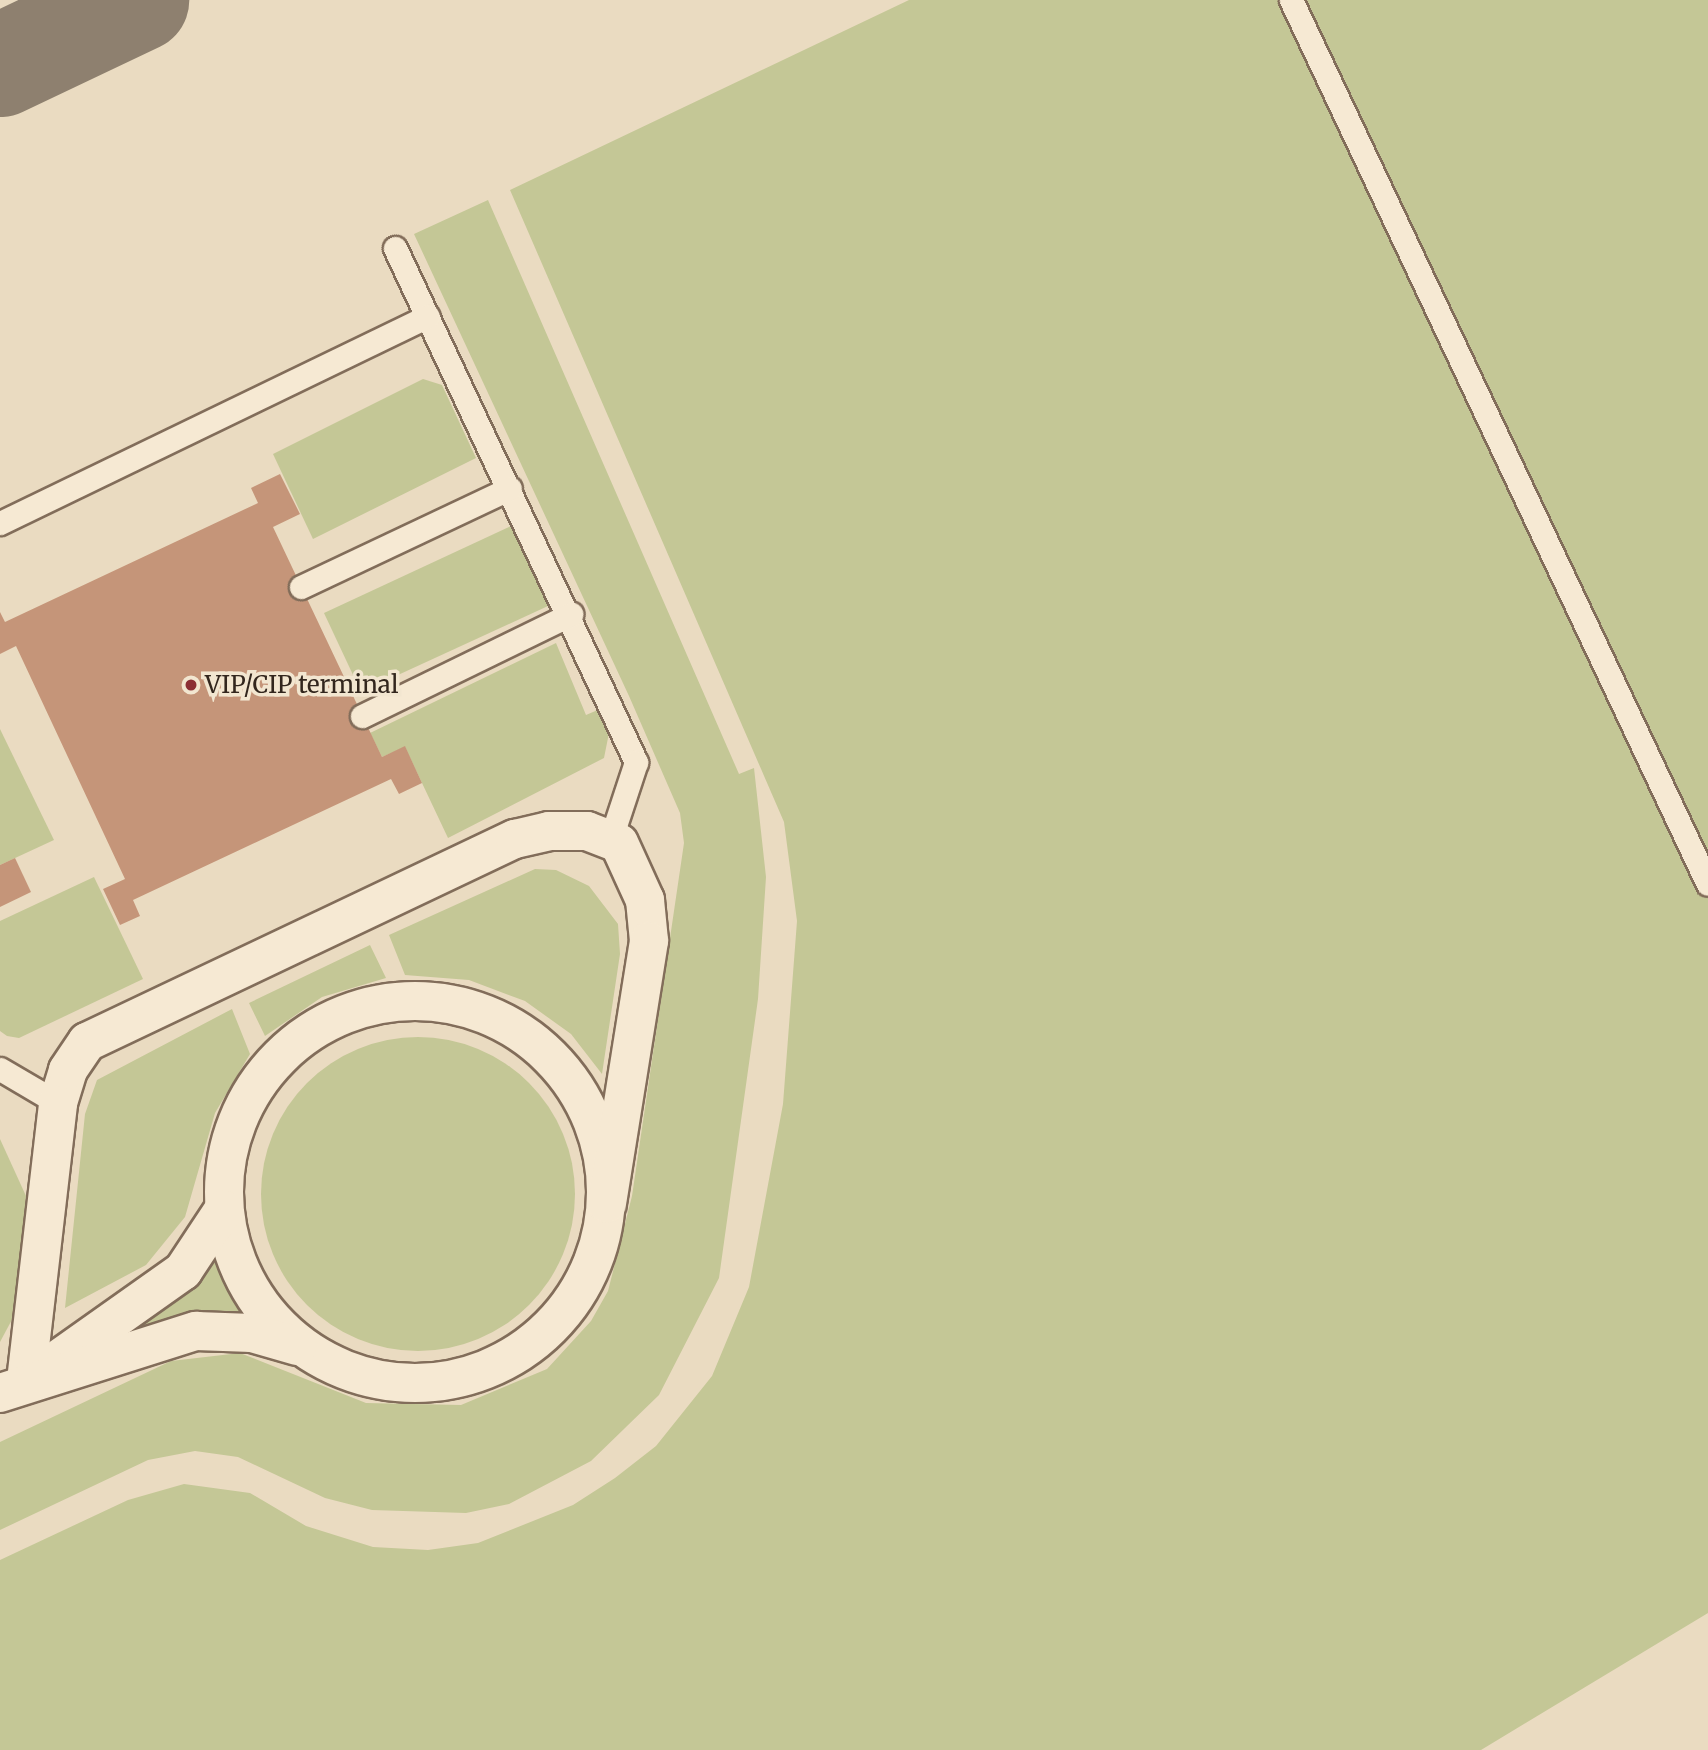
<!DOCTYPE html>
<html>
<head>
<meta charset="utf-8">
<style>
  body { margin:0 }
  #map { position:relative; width:1708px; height:1750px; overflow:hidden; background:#eadbc1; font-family:Merriweather,serif }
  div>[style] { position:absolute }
  .green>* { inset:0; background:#c4c796 }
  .round { border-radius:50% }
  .taxiway>* { height:103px; margin:-51.5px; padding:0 51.5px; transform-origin:51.5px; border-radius:51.5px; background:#8e806f }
  .building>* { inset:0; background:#c59579 }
  .roads { filter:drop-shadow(2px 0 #826d5a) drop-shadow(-2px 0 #826d5a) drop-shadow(0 2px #826d5a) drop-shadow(0 -2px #826d5a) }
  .lane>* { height:23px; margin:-11.5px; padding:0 11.5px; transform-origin:11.5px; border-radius:11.5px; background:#f6e9d3 }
  .street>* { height:38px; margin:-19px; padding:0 19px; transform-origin:19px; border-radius:19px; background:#f6e9d3 }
  .street>.ring { margin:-19px; padding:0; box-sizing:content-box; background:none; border:38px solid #f6e9d3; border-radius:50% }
  .dots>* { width:19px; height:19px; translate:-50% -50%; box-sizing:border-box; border:4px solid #f2e6d0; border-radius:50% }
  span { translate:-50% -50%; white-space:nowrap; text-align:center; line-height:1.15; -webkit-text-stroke:7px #f2e6d0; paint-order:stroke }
  .poi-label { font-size:24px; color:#32261d }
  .left { translate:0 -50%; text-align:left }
</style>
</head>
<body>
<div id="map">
  <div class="green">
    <i style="clip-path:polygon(909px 0,1708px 0,1708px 1613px,1481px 1750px,0 1750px,0 1560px,128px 1500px,184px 1484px,250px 1493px,306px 1526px,373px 1547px,428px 1550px,478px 1543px,573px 1505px,615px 1478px,656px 1446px,712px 1376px,749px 1287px,783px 1104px,797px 921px,784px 822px,510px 190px)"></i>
    <i style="clip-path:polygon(488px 200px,739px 774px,754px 768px,766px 877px,758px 999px,719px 1278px,659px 1395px,591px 1461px,509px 1504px,466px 1513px,372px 1510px,325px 1498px,238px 1457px,195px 1451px,148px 1460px,0 1530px,0 1442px,171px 1361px,240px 1353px,366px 1403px,461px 1405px,547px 1369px,591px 1321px,608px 1291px,632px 1196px,684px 843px,680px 813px,629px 696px,414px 234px)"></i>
    <i style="clip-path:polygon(423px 379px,442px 385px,476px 458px,313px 539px,273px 454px)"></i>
    <i style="clip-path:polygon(511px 526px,548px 606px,361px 692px,324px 613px)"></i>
    <i style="clip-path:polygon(556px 643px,586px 715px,600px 709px,609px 733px,604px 758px,448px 838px,405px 747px,382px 757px,370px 733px)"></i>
    <i style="clip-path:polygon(0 729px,54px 840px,0 865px)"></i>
    <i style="clip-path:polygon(535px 869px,556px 870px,589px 886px,618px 924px,620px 954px,602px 1074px,571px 1034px,525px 1001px,469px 980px,405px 975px,389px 935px)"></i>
    <i style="clip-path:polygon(94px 877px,143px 979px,19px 1038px,7px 1036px,0 1031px,0 921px)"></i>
    <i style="clip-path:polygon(370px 945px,386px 978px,322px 997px,265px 1036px,249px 1003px)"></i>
    <i style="clip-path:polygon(232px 1009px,250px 1054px,215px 1113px,185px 1217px,146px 1265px,65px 1308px,85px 1114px,97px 1080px)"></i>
    <i class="round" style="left:261px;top:1037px;width:314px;height:314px"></i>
    <i style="clip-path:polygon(0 1139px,26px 1196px,15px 1314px,0 1342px)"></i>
    <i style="clip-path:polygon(220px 1249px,246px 1314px,185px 1313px,128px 1331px,193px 1287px)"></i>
  </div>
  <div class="taxiway">
    <i style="left:0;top:65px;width:152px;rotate:-25.4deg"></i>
  </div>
  <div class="building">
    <i style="clip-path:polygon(280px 474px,300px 514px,273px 527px,382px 757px,405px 746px,422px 783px,399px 794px,391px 779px,133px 900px,140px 916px,120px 925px,103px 889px,125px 879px,16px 646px,0 654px,0 612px,5px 622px,258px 503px,251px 488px)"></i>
    <i style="clip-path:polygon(15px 858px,31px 892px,0 907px,0 865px)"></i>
  </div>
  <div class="roads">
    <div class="lane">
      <i style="left:1291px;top:0;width:977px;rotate:64.75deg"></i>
      <i style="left:395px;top:248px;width:568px;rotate:64.88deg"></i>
      <i style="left:636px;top:762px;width:80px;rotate:108.2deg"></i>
      <i style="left:0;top:523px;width:475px;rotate:-25.8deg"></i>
      <i style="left:301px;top:587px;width:231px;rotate:-25.3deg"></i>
      <i style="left:362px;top:716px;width:233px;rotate:-26deg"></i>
      <i style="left:0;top:1069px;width:67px;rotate:30.4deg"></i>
    </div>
    <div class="street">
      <i class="ring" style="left:224px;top:1001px;width:344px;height:344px"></i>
      <i style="left:60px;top:1358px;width:151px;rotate:-35.3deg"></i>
      <i style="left:183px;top:1271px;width:74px;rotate:-56.5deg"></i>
      <i style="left:26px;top:1381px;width:280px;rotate:-83.4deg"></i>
      <i style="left:58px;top:1103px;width:34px;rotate:-73deg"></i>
      <i style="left:68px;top:1070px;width:34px;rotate:-56deg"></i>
      <i style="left:87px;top:1042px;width:474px;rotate:-25.4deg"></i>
      <i style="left:515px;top:839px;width:35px;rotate:-13deg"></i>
      <i style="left:549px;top:831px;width:38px"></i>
      <i style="left:587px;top:831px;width:34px;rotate:21deg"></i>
      <i style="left:619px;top:843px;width:63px;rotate:65.5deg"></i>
      <i style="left:645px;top:900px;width:41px;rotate:84.4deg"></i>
      <i style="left:649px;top:941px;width:266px;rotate:99.1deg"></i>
      <i style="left:0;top:1393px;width:206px;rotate:-17.6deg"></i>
      <i style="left:196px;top:1331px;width:56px;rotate:2deg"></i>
      <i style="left:252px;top:1333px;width:47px;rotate:16.1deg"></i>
    </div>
  </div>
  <div class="dots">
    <i style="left:191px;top:685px;background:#8c2f34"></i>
  </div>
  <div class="poi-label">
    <span class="left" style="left:205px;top:685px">VIP/CIP terminal</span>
  </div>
</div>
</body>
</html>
